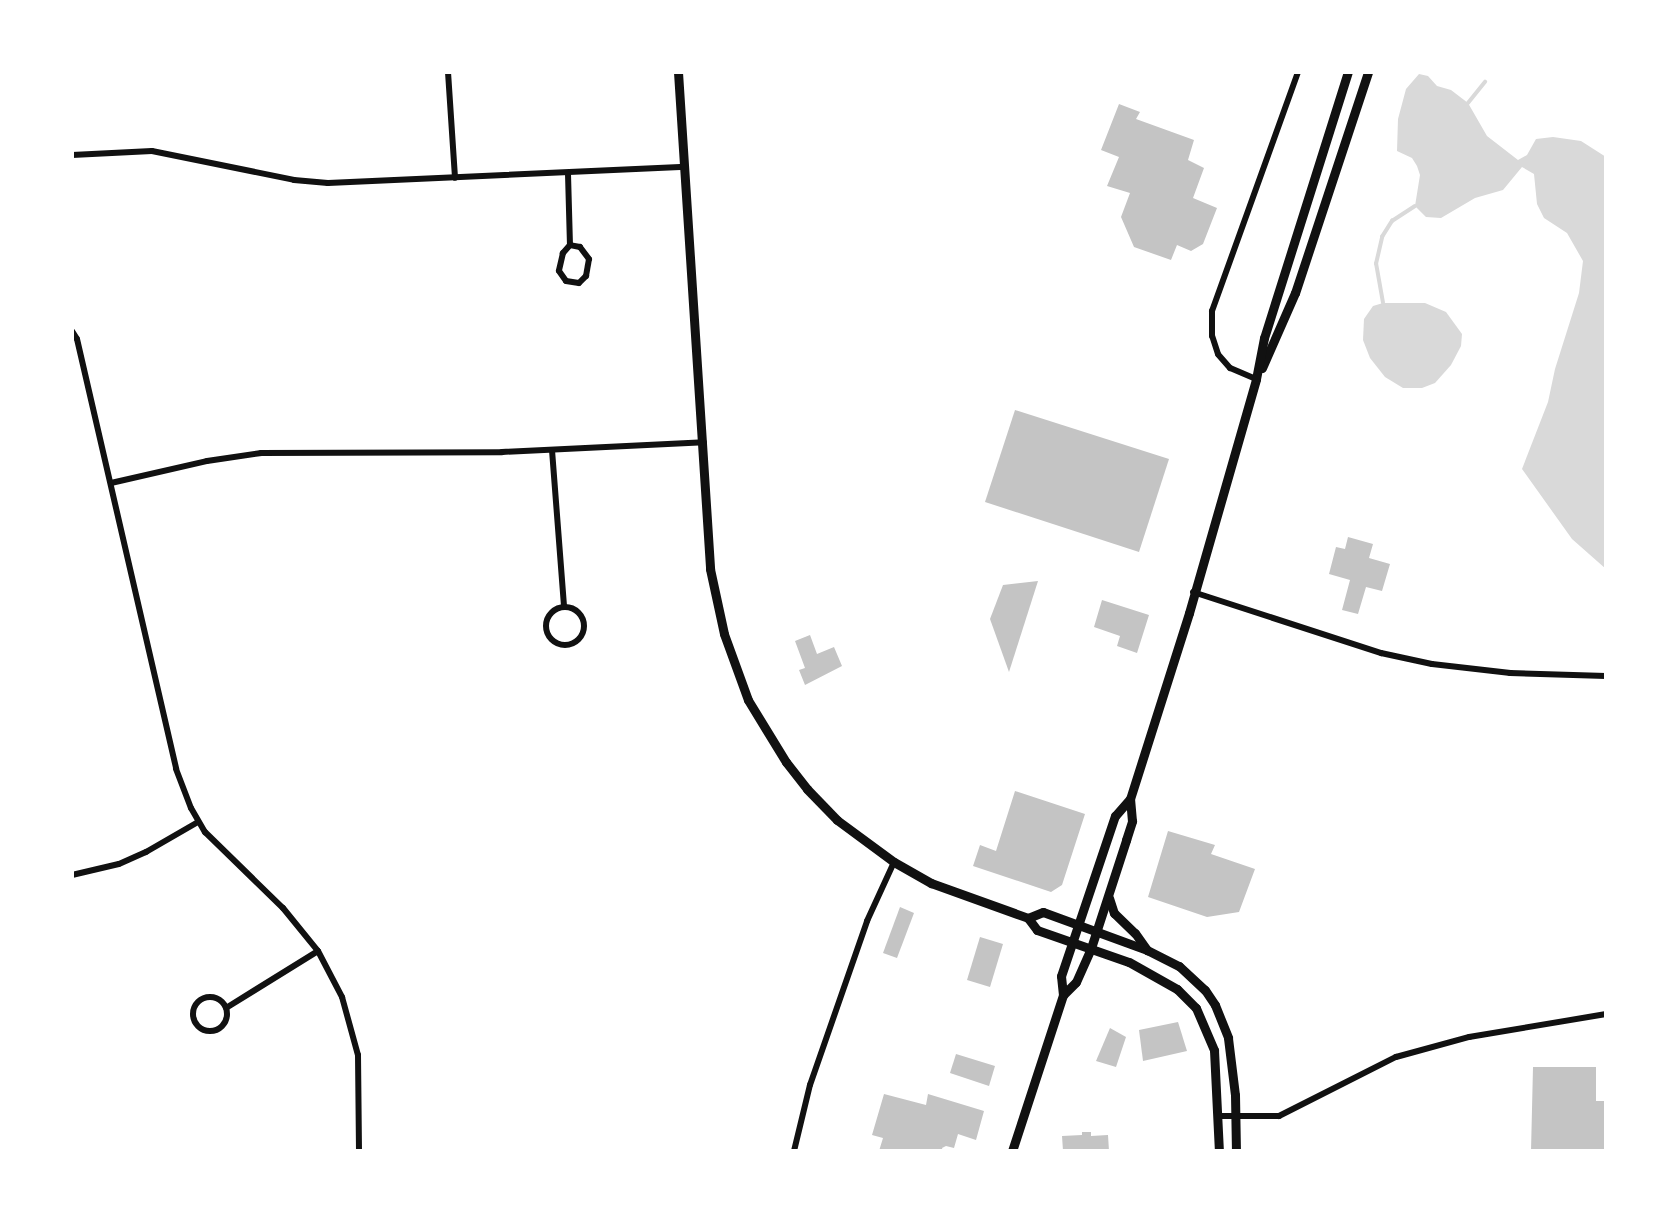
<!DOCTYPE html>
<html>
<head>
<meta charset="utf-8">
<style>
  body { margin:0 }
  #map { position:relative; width:1678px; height:1223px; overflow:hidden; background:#fff; font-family:Lora,serif }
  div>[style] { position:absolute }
  .water>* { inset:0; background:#d9d9d9 }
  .stream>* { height:3.5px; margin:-1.75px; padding:0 1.75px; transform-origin:1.75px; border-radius:1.75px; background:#d9d9d9 }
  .building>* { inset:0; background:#c4c4c4 }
  .minor>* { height:6px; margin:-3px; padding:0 3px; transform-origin:3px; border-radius:3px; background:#111 }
  .minor>.ring { margin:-3px; padding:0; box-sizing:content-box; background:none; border:6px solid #111; border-radius:50% }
  .secondary>* { height:9px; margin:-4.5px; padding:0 4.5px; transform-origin:4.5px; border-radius:4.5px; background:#111 }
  span { translate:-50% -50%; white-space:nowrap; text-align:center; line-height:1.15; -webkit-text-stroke:5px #fff; paint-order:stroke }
  .frame { position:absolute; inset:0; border:74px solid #fff; pointer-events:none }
</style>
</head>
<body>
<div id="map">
  <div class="water">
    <i style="clip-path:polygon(1419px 74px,1428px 76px,1437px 86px,1451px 90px,1468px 103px,1487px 136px,1518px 160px,1527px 155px,1536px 139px,1553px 137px,1581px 141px,1606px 157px,1606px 569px,1572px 539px,1522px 469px,1548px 402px,1555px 369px,1579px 293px,1583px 261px,1567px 233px,1544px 218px,1537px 204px,1534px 174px,1522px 167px,1503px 190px,1475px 198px,1441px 218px,1426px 217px,1415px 206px,1420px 175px,1417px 166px,1412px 158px,1397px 151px,1398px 119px,1406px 89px)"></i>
    <i style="clip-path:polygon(1383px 303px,1425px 303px,1446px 312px,1462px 334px,1461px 346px,1451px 365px,1435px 383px,1422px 388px,1403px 388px,1385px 377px,1370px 358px,1363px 340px,1364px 319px,1373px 306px)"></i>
  </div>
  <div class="stream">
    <i style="left:1468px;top:103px;width:27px;rotate:-51deg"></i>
    <i style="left:1383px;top:303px;width:40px;rotate:-100deg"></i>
    <i style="left:1376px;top:264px;width:28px;rotate:-77deg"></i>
    <i style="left:1382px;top:237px;width:19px;rotate:-58deg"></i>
    <i style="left:1392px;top:221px;width:27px;rotate:-33deg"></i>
  </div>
  <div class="building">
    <i style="clip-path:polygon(1119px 104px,1140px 112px,1136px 119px,1194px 140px,1188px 160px,1204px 168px,1193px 198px,1217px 208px,1203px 244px,1191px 251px,1177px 245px,1171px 260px,1134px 247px,1121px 217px,1130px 193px,1107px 186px,1119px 157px,1101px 150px)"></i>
    <i style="clip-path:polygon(1015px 410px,1169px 459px,1139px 552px,985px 502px)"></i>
    <i style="clip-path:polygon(1348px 537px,1373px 544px,1369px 558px,1390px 564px,1382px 591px,1366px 587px,1358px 614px,1342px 610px,1350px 580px,1329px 574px,1336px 547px,1345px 549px)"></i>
    <i style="clip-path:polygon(1038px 581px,1009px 672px,990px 619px,1003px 585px)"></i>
    <i style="clip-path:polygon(1102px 600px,1149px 615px,1137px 653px,1117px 646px,1120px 636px,1094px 627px)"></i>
    <i style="clip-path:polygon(810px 635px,817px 654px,834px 647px,842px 666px,805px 685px,799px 670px,805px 668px,795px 641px)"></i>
    <i style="clip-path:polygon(1015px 791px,1085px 814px,1062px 885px,1051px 892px,973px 866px,980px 845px,996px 851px)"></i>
    <i style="clip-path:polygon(1168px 831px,1215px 845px,1211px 854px,1255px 869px,1239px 912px,1207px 917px,1148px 897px)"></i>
    <i style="clip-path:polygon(900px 907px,914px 913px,897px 958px,883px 953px)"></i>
    <i style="clip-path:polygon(980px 937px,1003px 944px,990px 987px,967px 980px)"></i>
    <i style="clip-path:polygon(1178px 1022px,1187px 1051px,1143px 1061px,1139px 1030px)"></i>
    <i style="clip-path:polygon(1110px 1028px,1126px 1037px,1116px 1067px,1096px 1061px)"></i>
    <i style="clip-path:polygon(956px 1054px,995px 1066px,989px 1086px,950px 1073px)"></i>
    <i style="clip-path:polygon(1533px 1067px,1596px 1067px,1596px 1101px,1606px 1101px,1606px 1151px,1531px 1151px)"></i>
    <i style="clip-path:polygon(884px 1094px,926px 1105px,928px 1094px,984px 1111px,976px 1140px,958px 1134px,954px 1148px,946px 1146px,942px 1148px,943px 1151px,879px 1151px,883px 1138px,872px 1135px)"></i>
    <i style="clip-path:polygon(1082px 1132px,1091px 1132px,1091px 1136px,1108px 1135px,1109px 1151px,1063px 1151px,1062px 1136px,1082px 1135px)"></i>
  </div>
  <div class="minor">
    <i style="left:448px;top:72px;width:106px;rotate:86.2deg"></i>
    <i style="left:72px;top:155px;width:80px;rotate:-2.9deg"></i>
    <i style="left:152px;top:151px;width:145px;rotate:11.5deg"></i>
    <i style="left:294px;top:180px;width:34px;rotate:5deg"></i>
    <i style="left:328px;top:183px;width:358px;rotate:-2.6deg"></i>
    <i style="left:568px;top:174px;width:71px;rotate:88.4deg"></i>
    <i style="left:570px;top:245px;width:11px;rotate:131deg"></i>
    <i style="left:563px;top:253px;width:18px;rotate:103deg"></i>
    <i style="left:559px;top:271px;width:12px;rotate:55deg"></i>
    <i style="left:566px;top:281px;width:13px;rotate:9deg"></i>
    <i style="left:579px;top:283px;width:10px;rotate:-45deg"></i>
    <i style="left:586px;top:276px;width:17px;rotate:-80deg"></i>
    <i style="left:589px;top:259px;width:15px;rotate:-127deg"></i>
    <i style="left:580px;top:247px;width:10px;rotate:-169deg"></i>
    <i style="left:72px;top:331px;width:9px;rotate:58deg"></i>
    <i style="left:77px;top:339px;width:441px;rotate:77deg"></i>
    <i style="left:176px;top:769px;width:42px;rotate:69deg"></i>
    <i style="left:191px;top:808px;width:28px;rotate:60deg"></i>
    <i style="left:205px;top:832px;width:109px;rotate:44.3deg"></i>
    <i style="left:283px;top:908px;width:55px;rotate:50.9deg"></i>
    <i style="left:318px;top:951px;width:52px;rotate:62.4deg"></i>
    <i style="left:342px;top:997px;width:60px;rotate:74.6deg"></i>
    <i style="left:358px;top:1055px;width:96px;rotate:89.4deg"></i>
    <i style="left:1256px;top:379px;width:28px;rotate:-157deg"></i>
    <i style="left:1230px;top:368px;width:18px;rotate:-131deg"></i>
    <i style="left:1218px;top:354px;width:19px;rotate:-108deg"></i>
    <i style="left:1212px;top:336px;width:25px;rotate:-90deg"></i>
    <i style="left:1212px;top:311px;width:254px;rotate:-70.2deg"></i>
    <i style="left:552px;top:450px;width:157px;rotate:85.6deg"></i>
    <i style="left:111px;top:483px;width:98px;rotate:-12.9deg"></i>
    <i style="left:207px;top:461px;width:55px;rotate:-8.4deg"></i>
    <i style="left:261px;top:453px;width:241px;rotate:-0.2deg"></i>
    <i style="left:502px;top:452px;width:202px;rotate:-2.8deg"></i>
    <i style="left:1193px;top:592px;width:198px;rotate:18deg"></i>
    <i style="left:1381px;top:653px;width:52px;rotate:12.2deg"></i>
    <i style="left:1432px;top:664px;width:79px;rotate:6.6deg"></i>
    <i style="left:1510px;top:673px;width:96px;rotate:1.8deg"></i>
    <i class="ring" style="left:546px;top:607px;width:32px;height:32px"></i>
    <i style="left:72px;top:875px;width:48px;rotate:-13.2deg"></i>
    <i style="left:119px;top:864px;width:30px;rotate:-24deg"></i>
    <i style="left:146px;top:852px;width:60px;rotate:-30deg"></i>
    <i class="ring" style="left:193px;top:997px;width:28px;height:28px"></i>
    <i style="left:226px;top:1008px;width:108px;rotate:-31.8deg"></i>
    <i style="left:1217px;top:1116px;width:62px"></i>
    <i style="left:1279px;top:1116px;width:131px;rotate:-26.8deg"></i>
    <i style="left:1396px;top:1057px;width:76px;rotate:-15.3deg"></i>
    <i style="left:1469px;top:1037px;width:139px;rotate:-9.5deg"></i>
    <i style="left:794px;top:1151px;width:68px;rotate:-76.4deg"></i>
    <i style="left:810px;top:1085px;width:174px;rotate:-70.8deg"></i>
    <i style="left:867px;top:921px;width:65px;rotate:-65.4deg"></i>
  </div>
  <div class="secondary">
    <i style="left:678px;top:72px;width:498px;rotate:86.3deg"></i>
    <i style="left:710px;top:569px;width:66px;rotate:77.8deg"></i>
    <i style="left:724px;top:634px;width:70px;rotate:70deg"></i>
    <i style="left:748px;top:700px;width:73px;rotate:58.5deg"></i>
    <i style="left:786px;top:762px;width:34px;rotate:52deg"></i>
    <i style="left:807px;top:789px;width:43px;rotate:45.9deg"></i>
    <i style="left:837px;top:820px;width:71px;rotate:36.4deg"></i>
    <i style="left:894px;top:862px;width:43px;rotate:29.6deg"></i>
    <i style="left:931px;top:883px;width:103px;rotate:19.8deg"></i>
    <i style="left:1028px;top:918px;width:15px;rotate:53deg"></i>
    <i style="left:1037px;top:930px;width:97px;rotate:19.2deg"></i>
    <i style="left:1129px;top:962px;width:55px;rotate:29.4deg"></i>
    <i style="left:1177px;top:989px;width:27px;rotate:45deg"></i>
    <i style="left:1196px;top:1008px;width:46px;rotate:66.8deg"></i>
    <i style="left:1214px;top:1050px;width:101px;rotate:87.2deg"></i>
    <i style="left:1262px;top:368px;width:82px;rotate:-66.3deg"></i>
    <i style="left:1295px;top:293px;width:233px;rotate:-71.7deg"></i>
    <i style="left:1109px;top:898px;width:16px;rotate:72deg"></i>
    <i style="left:1114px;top:913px;width:29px;rotate:44deg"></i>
    <i style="left:1135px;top:933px;width:21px;rotate:55deg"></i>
    <i style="left:1028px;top:918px;width:16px;rotate:-22deg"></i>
    <i style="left:1043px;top:912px;width:111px;rotate:20.1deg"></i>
    <i style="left:1147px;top:950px;width:36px;rotate:27deg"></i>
    <i style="left:1179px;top:966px;width:35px;rotate:43deg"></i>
    <i style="left:1205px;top:990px;width:18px;rotate:56deg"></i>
    <i style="left:1215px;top:1005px;width:35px;rotate:68deg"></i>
    <i style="left:1228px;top:1038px;width:57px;rotate:83deg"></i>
    <i style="left:1235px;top:1095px;width:56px;rotate:89deg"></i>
    <i style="left:1063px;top:995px;width:18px;rotate:-45deg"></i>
    <i style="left:1076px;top:982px;width:37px;rotate:-66deg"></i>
    <i style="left:1091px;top:948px;width:114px;rotate:-72deg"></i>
    <i style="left:1126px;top:840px;width:20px;rotate:-72deg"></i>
    <i style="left:1132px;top:821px;width:22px;rotate:-95deg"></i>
    <i style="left:1130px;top:799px;width:195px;rotate:-72.4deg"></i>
    <i style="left:1189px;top:613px;width:243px;rotate:-74deg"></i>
    <i style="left:1256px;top:379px;width:42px;rotate:-79deg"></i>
    <i style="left:1264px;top:338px;width:279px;rotate:-72.5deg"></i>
    <i style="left:1012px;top:1151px;width:164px;rotate:-71.9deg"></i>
    <i style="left:1063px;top:995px;width:19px;rotate:-96deg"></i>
    <i style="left:1061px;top:976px;width:169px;rotate:-71.4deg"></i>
    <i style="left:1115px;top:816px;width:23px;rotate:-49deg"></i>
  </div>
  <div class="frame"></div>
</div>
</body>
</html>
